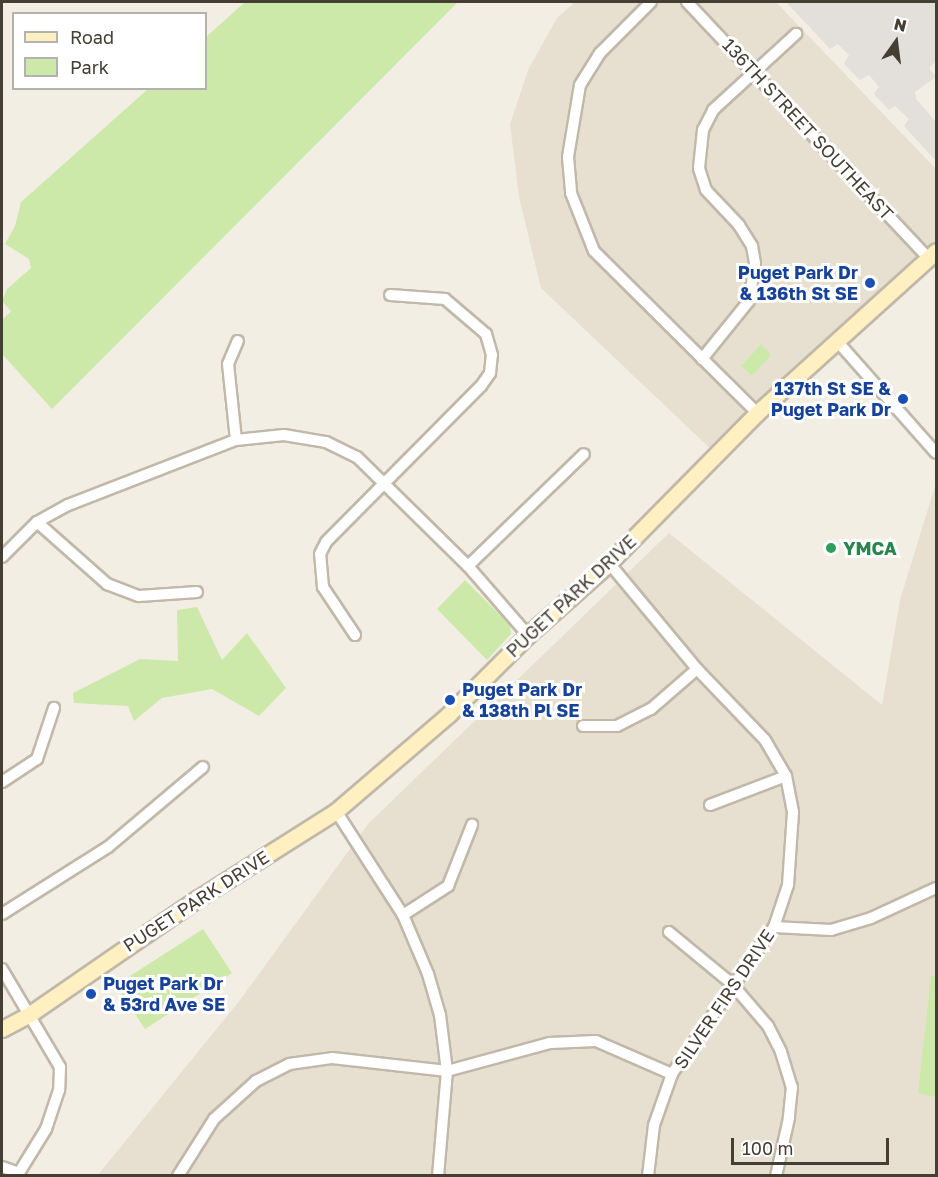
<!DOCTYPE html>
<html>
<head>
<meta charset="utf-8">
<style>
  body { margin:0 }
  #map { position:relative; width:938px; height:1177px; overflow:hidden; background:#f2eee3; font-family:"Golos Text",sans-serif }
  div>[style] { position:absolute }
  .residential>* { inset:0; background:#e7e0d1 }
  .green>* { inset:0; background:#cde9aa }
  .parking>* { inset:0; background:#e3e0dc }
  .roads { filter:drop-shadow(2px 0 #c1b8a9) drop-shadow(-2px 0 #c1b8a9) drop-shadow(0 2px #c1b8a9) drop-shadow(0 -2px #c1b8a9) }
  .street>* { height:10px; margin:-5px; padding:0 5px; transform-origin:5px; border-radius:5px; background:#fff }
  .secondary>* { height:15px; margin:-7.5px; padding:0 7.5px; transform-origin:7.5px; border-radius:7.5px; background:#fff0c1 }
  .dots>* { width:16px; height:16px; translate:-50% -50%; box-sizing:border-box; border:3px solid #fff; border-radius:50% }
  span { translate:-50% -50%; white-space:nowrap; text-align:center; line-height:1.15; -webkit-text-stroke:6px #fff; paint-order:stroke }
  .street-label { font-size:18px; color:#443e33 }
  .transit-label { font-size:18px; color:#164399; font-weight:700 }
  .right { translate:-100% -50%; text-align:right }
  .left { translate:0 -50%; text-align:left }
  .leisure-label { font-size:18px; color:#27864d; font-weight:700 }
  .frame { position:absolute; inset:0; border:3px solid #443e33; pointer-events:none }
  .legend { position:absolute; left:12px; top:12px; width:195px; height:78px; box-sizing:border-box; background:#fff; border:2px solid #b4b2ad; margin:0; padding:8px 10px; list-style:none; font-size:18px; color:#443e33 }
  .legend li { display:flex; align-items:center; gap:12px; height:30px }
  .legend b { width:30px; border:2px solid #b4b2ad }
  .north { position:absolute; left:866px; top:12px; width:60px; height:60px; -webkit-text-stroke:4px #fff; paint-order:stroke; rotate:14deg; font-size:16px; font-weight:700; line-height:24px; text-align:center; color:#443e33 }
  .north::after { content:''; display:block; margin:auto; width:21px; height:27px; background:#443e33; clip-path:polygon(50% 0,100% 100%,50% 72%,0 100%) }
  .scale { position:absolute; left:731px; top:1138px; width:158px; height:27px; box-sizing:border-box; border:3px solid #443e33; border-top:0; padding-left:8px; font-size:18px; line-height:21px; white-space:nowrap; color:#443e33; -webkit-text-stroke:4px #fff; paint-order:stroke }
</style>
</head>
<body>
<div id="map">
  <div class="residential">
    <i style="clip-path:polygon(575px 2px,776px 2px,936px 169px,936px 251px,717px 455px,541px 288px,519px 197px,510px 124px,529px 68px,557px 18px)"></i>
    <i style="clip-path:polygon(936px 483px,936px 1175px,97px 1176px,240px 1000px,368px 824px,669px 533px,882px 705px,900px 600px)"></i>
  </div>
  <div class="green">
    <i style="clip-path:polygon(245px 2px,458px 2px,52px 409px,2px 354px,2px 320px,11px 311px,2px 301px,7px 289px,31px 268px,29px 259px,5px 244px,15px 226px,21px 202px,148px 89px,206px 88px,206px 37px)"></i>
    <i style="clip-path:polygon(761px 344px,771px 355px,752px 376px,741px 366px)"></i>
    <i style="clip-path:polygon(465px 580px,510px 625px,511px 634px,487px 660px,437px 609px)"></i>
    <i style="clip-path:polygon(197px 607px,222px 660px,247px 633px,286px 688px,259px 716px,212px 689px,162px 698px,134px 721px,128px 706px,74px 703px,73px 693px,140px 659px,178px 661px,177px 610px)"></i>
    <i style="clip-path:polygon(203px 929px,232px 973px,145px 1029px,116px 985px)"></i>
    <i style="clip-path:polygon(931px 976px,936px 976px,936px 1097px,918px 1093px)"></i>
  </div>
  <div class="parking">
    <i style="clip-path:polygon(786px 2px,936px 2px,936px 61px,929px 68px,936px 77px,915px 92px,916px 99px,936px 122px,936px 161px,904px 126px,909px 119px,895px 106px,889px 110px,874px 94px,879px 87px,869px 75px,860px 80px,844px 64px,849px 55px,838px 44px,830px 49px)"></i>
  </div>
  <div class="roads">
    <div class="street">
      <i style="left:651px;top:2px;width:72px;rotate:135deg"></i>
      <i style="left:600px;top:53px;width:38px;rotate:122deg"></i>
      <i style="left:580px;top:85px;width:73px;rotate:99.5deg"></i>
      <i style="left:568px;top:157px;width:36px;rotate:85deg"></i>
      <i style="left:571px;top:193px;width:62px;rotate:68.4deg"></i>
      <i style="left:594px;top:251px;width:230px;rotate:44.8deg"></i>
      <i style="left:687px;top:2px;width:352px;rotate:46.7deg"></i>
      <i style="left:837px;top:341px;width:149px;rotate:48.5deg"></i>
      <i style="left:702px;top:359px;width:75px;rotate:-51deg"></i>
      <i style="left:749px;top:301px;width:38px;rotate:-81deg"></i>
      <i style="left:755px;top:263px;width:17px;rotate:-100deg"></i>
      <i style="left:752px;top:246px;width:25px;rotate:-122deg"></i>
      <i style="left:739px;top:225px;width:48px;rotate:-133.3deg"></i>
      <i style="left:706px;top:190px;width:23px;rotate:-108deg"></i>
      <i style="left:699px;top:168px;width:38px;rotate:-84deg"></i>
      <i style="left:703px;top:130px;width:22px;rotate:-63deg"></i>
      <i style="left:713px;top:110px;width:113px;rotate:-42.5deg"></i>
      <i style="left:236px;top:440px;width:76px;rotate:-96deg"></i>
      <i style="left:228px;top:364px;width:25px;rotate:-67deg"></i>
      <i style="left:37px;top:522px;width:94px;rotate:41.5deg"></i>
      <i style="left:107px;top:584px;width:34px;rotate:21deg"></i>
      <i style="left:139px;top:596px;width:58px;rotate:-3.9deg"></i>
      <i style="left:2px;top:557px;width:49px;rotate:-45deg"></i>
      <i style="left:37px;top:522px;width:35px;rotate:-29deg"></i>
      <i style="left:68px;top:505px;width:180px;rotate:-21.2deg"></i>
      <i style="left:236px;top:440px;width:48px;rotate:-5.9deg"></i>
      <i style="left:284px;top:435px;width:43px;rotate:9.5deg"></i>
      <i style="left:326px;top:442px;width:34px;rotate:26deg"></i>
      <i style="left:357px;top:457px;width:156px;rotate:44.5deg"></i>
      <i style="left:468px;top:566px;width:91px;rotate:49deg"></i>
      <i style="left:609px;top:563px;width:138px;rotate:50.3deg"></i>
      <i style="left:697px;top:669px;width:98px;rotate:46.2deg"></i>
      <i style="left:765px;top:740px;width:42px;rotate:59.7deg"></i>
      <i style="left:786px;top:776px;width:37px;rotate:79deg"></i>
      <i style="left:793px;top:812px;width:73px;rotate:93.9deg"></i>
      <i style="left:788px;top:885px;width:44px;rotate:108.4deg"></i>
      <i style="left:774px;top:927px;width:179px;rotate:124.8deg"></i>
      <i style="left:672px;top:1074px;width:54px;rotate:109.4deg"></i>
      <i style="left:654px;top:1125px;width:51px;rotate:96.7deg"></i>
      <i style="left:468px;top:566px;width:161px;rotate:-44deg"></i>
      <i style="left:355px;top:635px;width:58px;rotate:-123.7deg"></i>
      <i style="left:323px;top:587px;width:33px;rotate:-95deg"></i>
      <i style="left:320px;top:554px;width:13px;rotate:-63deg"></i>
      <i style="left:326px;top:542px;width:220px;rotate:-45.2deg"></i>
      <i style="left:481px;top:386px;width:16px;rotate:-55deg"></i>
      <i style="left:490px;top:373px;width:18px;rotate:-84deg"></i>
      <i style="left:492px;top:355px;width:22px;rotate:-106deg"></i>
      <i style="left:486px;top:334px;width:54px;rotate:-139.5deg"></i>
      <i style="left:445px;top:299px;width:55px;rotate:-175.8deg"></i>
      <i style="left:583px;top:726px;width:34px"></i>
      <i style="left:617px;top:726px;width:38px;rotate:-27deg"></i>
      <i style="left:651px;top:709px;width:61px;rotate:-41deg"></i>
      <i style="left:2px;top:782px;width:42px;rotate:-33.3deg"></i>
      <i style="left:37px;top:759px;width:54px;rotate:-71.6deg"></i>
      <i style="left:710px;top:805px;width:81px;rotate:-20.9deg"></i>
      <i style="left:336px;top:811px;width:124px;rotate:57.2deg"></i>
      <i style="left:403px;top:915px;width:64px;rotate:67deg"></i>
      <i style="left:428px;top:974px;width:43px;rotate:73.7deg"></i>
      <i style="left:440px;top:1015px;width:56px;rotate:82.9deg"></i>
      <i style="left:447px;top:1071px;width:105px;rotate:94.9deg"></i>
      <i style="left:2px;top:914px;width:125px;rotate:-32.3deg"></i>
      <i style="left:108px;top:847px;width:124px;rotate:-40.1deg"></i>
      <i style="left:403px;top:915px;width:54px;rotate:-32.8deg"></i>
      <i style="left:448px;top:886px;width:66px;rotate:-68.5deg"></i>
      <i style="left:774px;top:927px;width:57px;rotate:3deg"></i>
      <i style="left:831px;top:930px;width:42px;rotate:-16.7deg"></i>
      <i style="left:871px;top:918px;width:72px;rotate:-24.8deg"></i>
      <i style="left:669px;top:932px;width:82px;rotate:39.5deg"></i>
      <i style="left:732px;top:984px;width:55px;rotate:49.4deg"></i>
      <i style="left:768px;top:1026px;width:29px;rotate:63deg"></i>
      <i style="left:781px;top:1052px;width:37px;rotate:73deg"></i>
      <i style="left:792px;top:1087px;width:31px;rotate:96deg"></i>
      <i style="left:789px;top:1118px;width:59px;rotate:102.6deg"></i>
      <i style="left:2px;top:969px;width:114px;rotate:59.4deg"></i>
      <i style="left:60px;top:1067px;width:23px;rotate:92deg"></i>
      <i style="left:59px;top:1090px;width:41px;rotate:108.4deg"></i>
      <i style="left:46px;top:1129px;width:55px;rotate:121.7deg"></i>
      <i style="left:2px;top:1167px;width:18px;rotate:19deg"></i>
      <i style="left:178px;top:1176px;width:67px;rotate:-57.7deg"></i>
      <i style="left:214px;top:1119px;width:57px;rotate:-42.1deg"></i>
      <i style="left:256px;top:1081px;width:37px;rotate:-27deg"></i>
      <i style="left:289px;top:1064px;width:43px;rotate:-7.9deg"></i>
      <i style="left:332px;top:1058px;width:116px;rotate:6.4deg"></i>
      <i style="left:447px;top:1071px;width:107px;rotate:-15.2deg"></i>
      <i style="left:550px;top:1043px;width:46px;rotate:-2.5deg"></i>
      <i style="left:596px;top:1041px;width:83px;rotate:23.5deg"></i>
    </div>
    <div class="secondary">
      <i style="left:2px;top:1029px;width:32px;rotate:-28deg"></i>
      <i style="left:30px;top:1014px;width:203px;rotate:-34.6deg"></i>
      <i style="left:197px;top:899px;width:165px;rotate:-32.3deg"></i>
      <i style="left:336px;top:811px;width:149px;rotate:-40.6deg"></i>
      <i style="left:449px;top:714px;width:112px;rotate:-45deg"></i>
      <i style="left:528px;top:635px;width:108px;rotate:-41.6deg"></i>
      <i style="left:609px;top:563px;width:211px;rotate:-45.4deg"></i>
      <i style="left:757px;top:413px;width:241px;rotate:-42.1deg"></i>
    </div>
  </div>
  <div class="dots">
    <i style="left:870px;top:283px;background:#1a4fb4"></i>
    <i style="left:903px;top:399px;background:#1a4fb4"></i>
    <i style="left:831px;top:548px;background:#2e9e5b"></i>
    <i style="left:450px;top:700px;background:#1a4fb4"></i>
    <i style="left:91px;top:994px;background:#1a4fb4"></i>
  </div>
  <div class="street-label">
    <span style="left:808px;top:129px;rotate:47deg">136TH STREET SOUTHEAST</span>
    <span style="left:571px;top:596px;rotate:-43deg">PUGET PARK DRIVE</span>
    <span style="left:196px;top:901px;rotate:-33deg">PUGET PARK DRIVE</span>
    <span style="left:724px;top:999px;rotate:-56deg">SILVER FIRS DRIVE</span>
  </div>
  <div class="transit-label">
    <span class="right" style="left:858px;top:283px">Puget Park Dr<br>&amp; 136th St SE</span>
    <span class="right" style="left:891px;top:399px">137th St SE &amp;<br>Puget Park Dr</span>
    <span class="left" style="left:462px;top:700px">Puget Park Dr<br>&amp; 138th Pl SE</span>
    <span class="left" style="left:103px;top:994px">Puget Park Dr<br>&amp; 53rd Ave SE</span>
  </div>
  <div class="leisure-label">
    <span class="left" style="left:843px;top:548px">YMCA</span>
  </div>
  <div class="frame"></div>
  <ul class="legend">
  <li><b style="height:8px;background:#fff0c1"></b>Road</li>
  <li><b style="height:16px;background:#cde9aa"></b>Park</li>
  </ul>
  <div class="north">N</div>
  <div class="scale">100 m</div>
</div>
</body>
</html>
